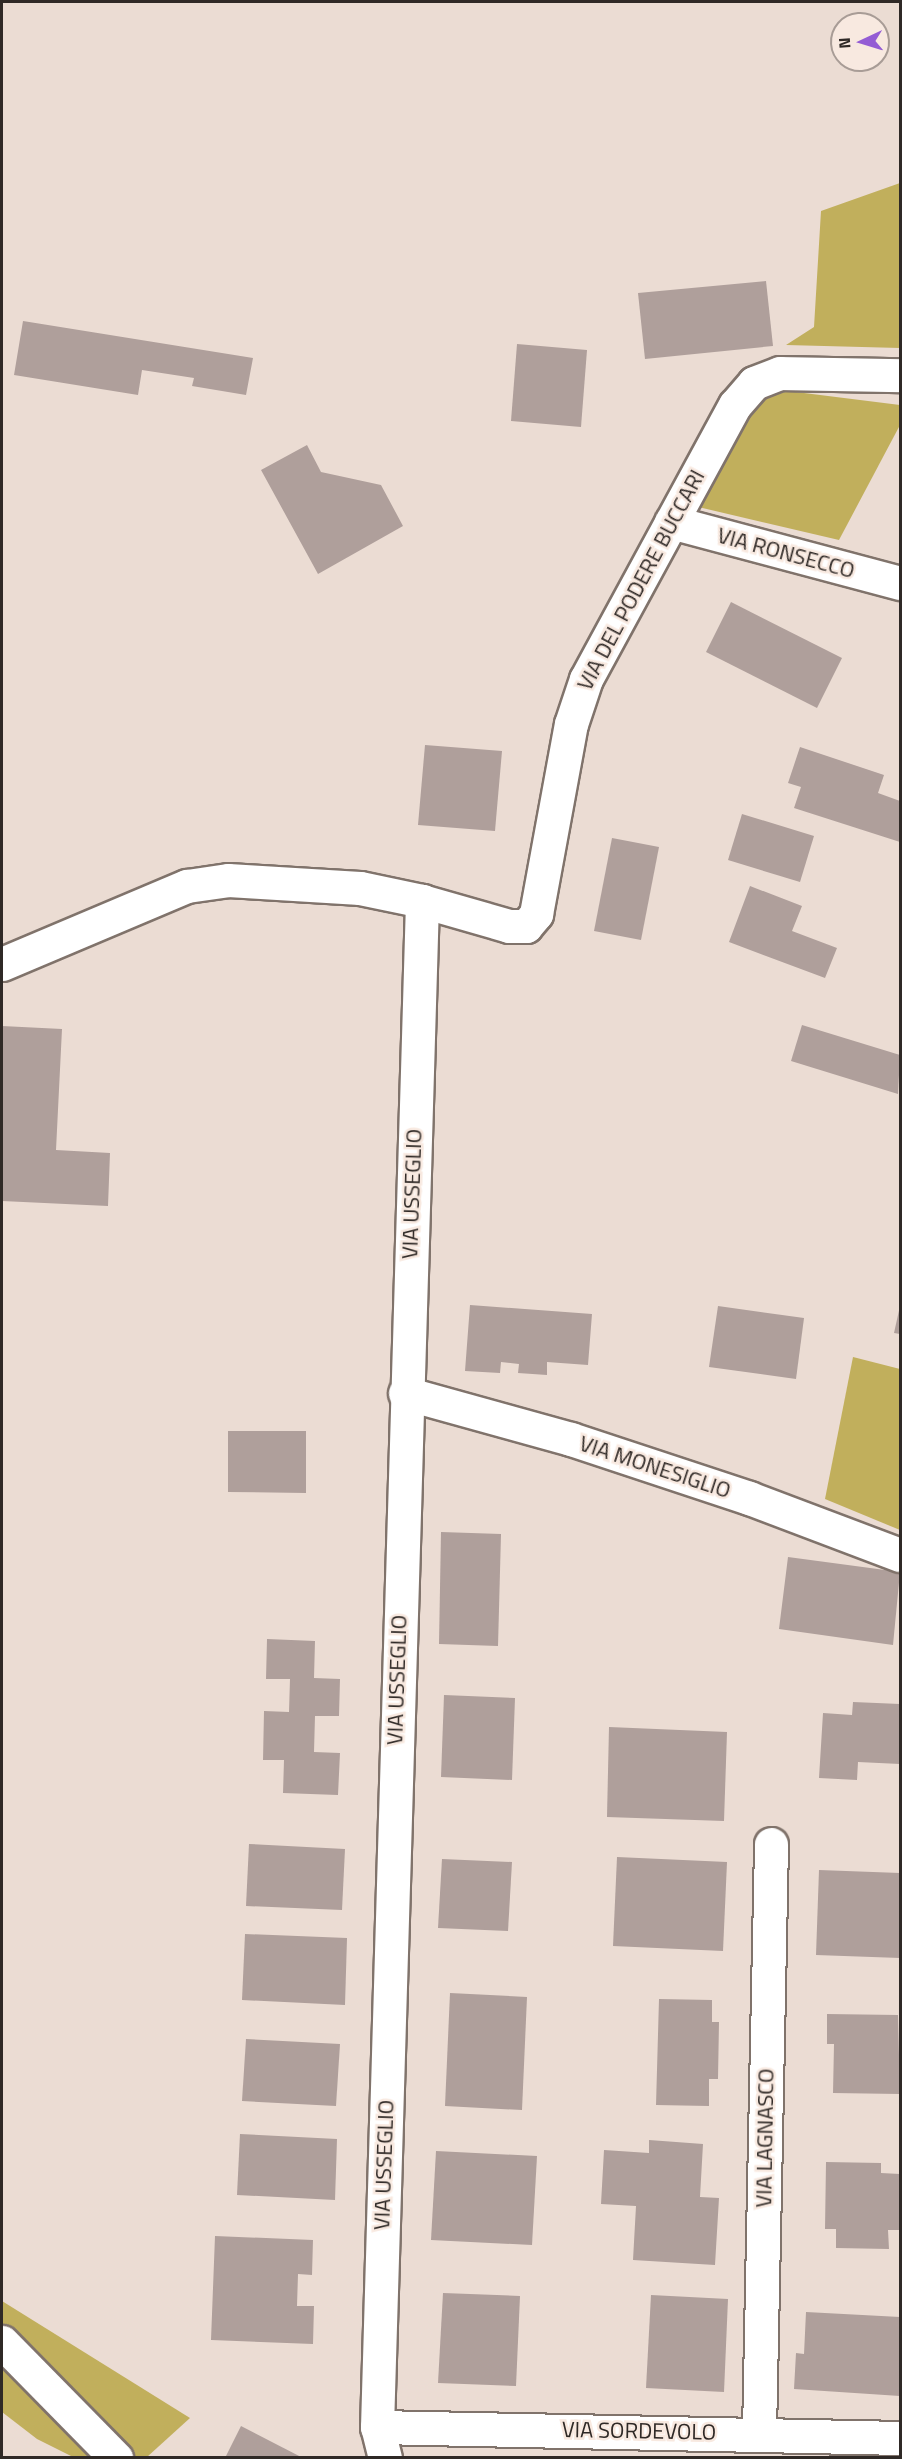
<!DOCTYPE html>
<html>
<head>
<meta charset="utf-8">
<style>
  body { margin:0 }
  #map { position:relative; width:902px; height:2459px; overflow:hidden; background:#ebdcd3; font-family:"Titillium Web",sans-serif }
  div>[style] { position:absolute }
  .green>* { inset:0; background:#c1af5c }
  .building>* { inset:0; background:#af9f9b }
  .roads { filter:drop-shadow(2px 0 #80736b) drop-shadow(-2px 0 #80736b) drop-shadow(0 2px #80736b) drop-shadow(0 -2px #80736b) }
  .minor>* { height:33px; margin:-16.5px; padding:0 16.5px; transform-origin:16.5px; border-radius:16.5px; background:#fff }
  span { translate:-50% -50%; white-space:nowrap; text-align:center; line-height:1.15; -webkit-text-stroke:5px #f8e9e0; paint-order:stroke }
  .street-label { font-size:22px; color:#2f2926 }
  .frame { position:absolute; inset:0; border:3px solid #2f2926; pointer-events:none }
  .north { position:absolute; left:830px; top:12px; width:60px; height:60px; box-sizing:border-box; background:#f8e9e0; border:2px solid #a89c96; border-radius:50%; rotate:266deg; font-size:16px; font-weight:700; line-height:24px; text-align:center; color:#2f2926 }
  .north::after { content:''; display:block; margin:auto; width:21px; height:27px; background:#945cd4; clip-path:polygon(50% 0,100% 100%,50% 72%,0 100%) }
</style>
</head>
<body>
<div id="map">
  <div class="green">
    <i style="clip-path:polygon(900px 183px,900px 348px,786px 345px,814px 327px,821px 211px)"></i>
    <i style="clip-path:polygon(788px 391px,900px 405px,900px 425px,839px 540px,694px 506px,762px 399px)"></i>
    <i style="clip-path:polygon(853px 1357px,900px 1369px,900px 1530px,825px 1499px)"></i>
    <i style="clip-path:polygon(2px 2301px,190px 2418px,147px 2457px,73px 2457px,37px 2439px,2px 2412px)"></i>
  </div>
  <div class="building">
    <i style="clip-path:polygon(766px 281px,773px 346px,645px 359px,638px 293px)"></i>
    <i style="clip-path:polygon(23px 321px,253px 358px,246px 395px,192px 386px,194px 378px,142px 370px,138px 395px,14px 375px)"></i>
    <i style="clip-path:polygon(517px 344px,587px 350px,581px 427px,511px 421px)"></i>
    <i style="clip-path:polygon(307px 445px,321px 472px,381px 485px,403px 526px,318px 574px,261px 470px)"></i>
    <i style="clip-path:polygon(731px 602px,842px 658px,817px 708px,706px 652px)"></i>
    <i style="clip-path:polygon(425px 745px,502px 751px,495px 831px,418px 825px)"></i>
    <i style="clip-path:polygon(800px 747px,884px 775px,878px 793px,900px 801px,900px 842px,794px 808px,801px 787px,788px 783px)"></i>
    <i style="clip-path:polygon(742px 814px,814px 836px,800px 882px,728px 860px)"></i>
    <i style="clip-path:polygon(612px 838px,659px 847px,641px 940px,594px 931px)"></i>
    <i style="clip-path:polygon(750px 886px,802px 906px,792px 931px,837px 948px,825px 978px,729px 942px)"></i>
    <i style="clip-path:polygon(802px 1025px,900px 1055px,898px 1094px,791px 1061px)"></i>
    <i style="clip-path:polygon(2px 1026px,62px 1029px,56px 1150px,110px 1153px,108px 1206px,2px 1201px)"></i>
    <i style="clip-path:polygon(470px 1305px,592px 1314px,588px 1365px,547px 1362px,547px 1375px,518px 1373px,519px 1364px,501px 1362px,500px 1373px,465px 1371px)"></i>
    <i style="clip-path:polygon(718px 1306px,804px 1318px,796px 1379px,709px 1367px)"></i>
    <i style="clip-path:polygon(900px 1306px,900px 1334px,894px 1333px)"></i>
    <i style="clip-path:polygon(228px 1431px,306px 1431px,306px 1493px,228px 1492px)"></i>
    <i style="clip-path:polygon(441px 1532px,501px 1534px,498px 1646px,439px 1644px)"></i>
    <i style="clip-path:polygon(788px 1557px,900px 1572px,893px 1645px,779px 1629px)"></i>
    <i style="clip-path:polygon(267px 1639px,315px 1641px,314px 1678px,340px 1679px,339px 1716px,315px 1716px,314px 1752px,340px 1753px,338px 1795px,283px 1793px,284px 1760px,263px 1760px,264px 1711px,289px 1712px,290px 1679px,266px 1679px)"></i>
    <i style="clip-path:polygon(444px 1695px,515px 1698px,512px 1780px,441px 1777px)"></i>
    <i style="clip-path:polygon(853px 1702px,900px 1704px,900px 1764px,858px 1762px,857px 1780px,819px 1778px,823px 1713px,852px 1715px)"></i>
    <i style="clip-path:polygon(609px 1727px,727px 1732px,724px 1821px,607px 1817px)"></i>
    <i style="clip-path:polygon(249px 1844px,345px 1849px,342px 1910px,246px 1906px)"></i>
    <i style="clip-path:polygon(617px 1857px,727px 1862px,723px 1951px,613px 1946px)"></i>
    <i style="clip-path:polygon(442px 1859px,512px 1862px,508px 1931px,438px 1928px)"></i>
    <i style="clip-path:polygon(819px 1870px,900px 1873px,900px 1958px,816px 1955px)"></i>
    <i style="clip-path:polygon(245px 1934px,347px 1938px,345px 2005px,242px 2000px)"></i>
    <i style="clip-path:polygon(450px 1993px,527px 1997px,522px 2110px,445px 2106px)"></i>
    <i style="clip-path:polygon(659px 1999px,712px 2000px,712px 2022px,719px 2022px,718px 2079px,709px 2079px,709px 2106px,656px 2105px)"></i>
    <i style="clip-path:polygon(827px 2014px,898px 2015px,900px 2094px,833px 2093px,834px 2044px,827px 2044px)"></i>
    <i style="clip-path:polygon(246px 2039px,340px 2044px,336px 2106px,242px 2101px)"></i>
    <i style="clip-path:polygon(240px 2134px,337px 2139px,335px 2200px,237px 2195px)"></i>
    <i style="clip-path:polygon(649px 2140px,703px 2144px,700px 2197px,719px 2198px,715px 2265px,633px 2260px,636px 2206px,601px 2204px,604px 2150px,649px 2153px)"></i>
    <i style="clip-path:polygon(436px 2151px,537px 2156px,532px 2245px,431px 2240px)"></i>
    <i style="clip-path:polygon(826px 2162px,881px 2163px,881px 2173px,900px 2174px,900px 2230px,888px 2230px,889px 2249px,836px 2248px,836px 2229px,825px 2229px)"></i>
    <i style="clip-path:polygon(215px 2236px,313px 2240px,312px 2275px,298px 2274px,297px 2306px,314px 2306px,313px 2344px,211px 2340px)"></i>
    <i style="clip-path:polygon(443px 2293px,520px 2296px,516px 2386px,438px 2383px)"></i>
    <i style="clip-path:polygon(651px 2295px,728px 2299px,724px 2392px,646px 2388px)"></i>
    <i style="clip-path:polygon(806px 2312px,900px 2317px,900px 2396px,794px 2389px,796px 2353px,804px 2354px)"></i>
    <i style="clip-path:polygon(241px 2426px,303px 2458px,225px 2458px)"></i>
  </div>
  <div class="roads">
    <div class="minor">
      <i style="left:671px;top:522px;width:237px;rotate:14.9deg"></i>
      <i style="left:2px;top:964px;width:201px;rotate:-22.9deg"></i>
      <i style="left:187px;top:886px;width:41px;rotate:-8.3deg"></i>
      <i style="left:228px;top:880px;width:132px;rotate:3.5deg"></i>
      <i style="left:360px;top:888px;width:63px;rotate:11.8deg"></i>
      <i style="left:422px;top:901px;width:91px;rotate:16deg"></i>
      <i style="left:509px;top:926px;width:17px"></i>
      <i style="left:526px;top:926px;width:16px;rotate:-50deg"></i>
      <i style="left:536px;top:914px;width:193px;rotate:-79.6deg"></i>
      <i style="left:571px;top:724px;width:47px;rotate:-71.6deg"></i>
      <i style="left:586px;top:679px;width:312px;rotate:-61.5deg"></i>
      <i style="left:735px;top:405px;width:29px;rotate:-49deg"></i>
      <i style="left:754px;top:383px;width:28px;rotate:-21deg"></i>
      <i style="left:780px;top:373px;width:120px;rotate:1deg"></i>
      <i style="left:405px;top:1393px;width:172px;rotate:15.5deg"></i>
      <i style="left:571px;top:1439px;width:188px;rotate:18.3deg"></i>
      <i style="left:749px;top:1498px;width:161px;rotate:20.7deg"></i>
      <i style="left:2px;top:2342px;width:163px;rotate:45.5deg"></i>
      <i style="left:377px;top:2427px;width:523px;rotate:1.2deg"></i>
      <i style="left:759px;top:2432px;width:588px;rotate:-88.83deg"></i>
      <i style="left:385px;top:2458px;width:32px;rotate:-104deg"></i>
      <i style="left:377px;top:2427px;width:1527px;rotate:-88.31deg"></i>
    </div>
  </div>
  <div class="street-label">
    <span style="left:786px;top:553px;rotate:15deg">VIA RONSECCO</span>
    <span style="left:641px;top:580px;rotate:-62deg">VIA DEL PODERE BUCCARI</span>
    <span style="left:412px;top:1194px;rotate:-88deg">VIA USSEGLIO</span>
    <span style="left:655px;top:1467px;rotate:18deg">VIA MONESIGLIO</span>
    <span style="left:397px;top:1680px;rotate:-88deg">VIA USSEGLIO</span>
    <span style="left:765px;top:2138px;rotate:-89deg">VIA LAGNASCO</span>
    <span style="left:384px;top:2165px;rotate:-88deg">VIA USSEGLIO</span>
    <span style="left:639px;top:2431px;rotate:1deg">VIA SORDEVOLO</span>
  </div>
  <div class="frame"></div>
  <div class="north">N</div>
</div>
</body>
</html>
